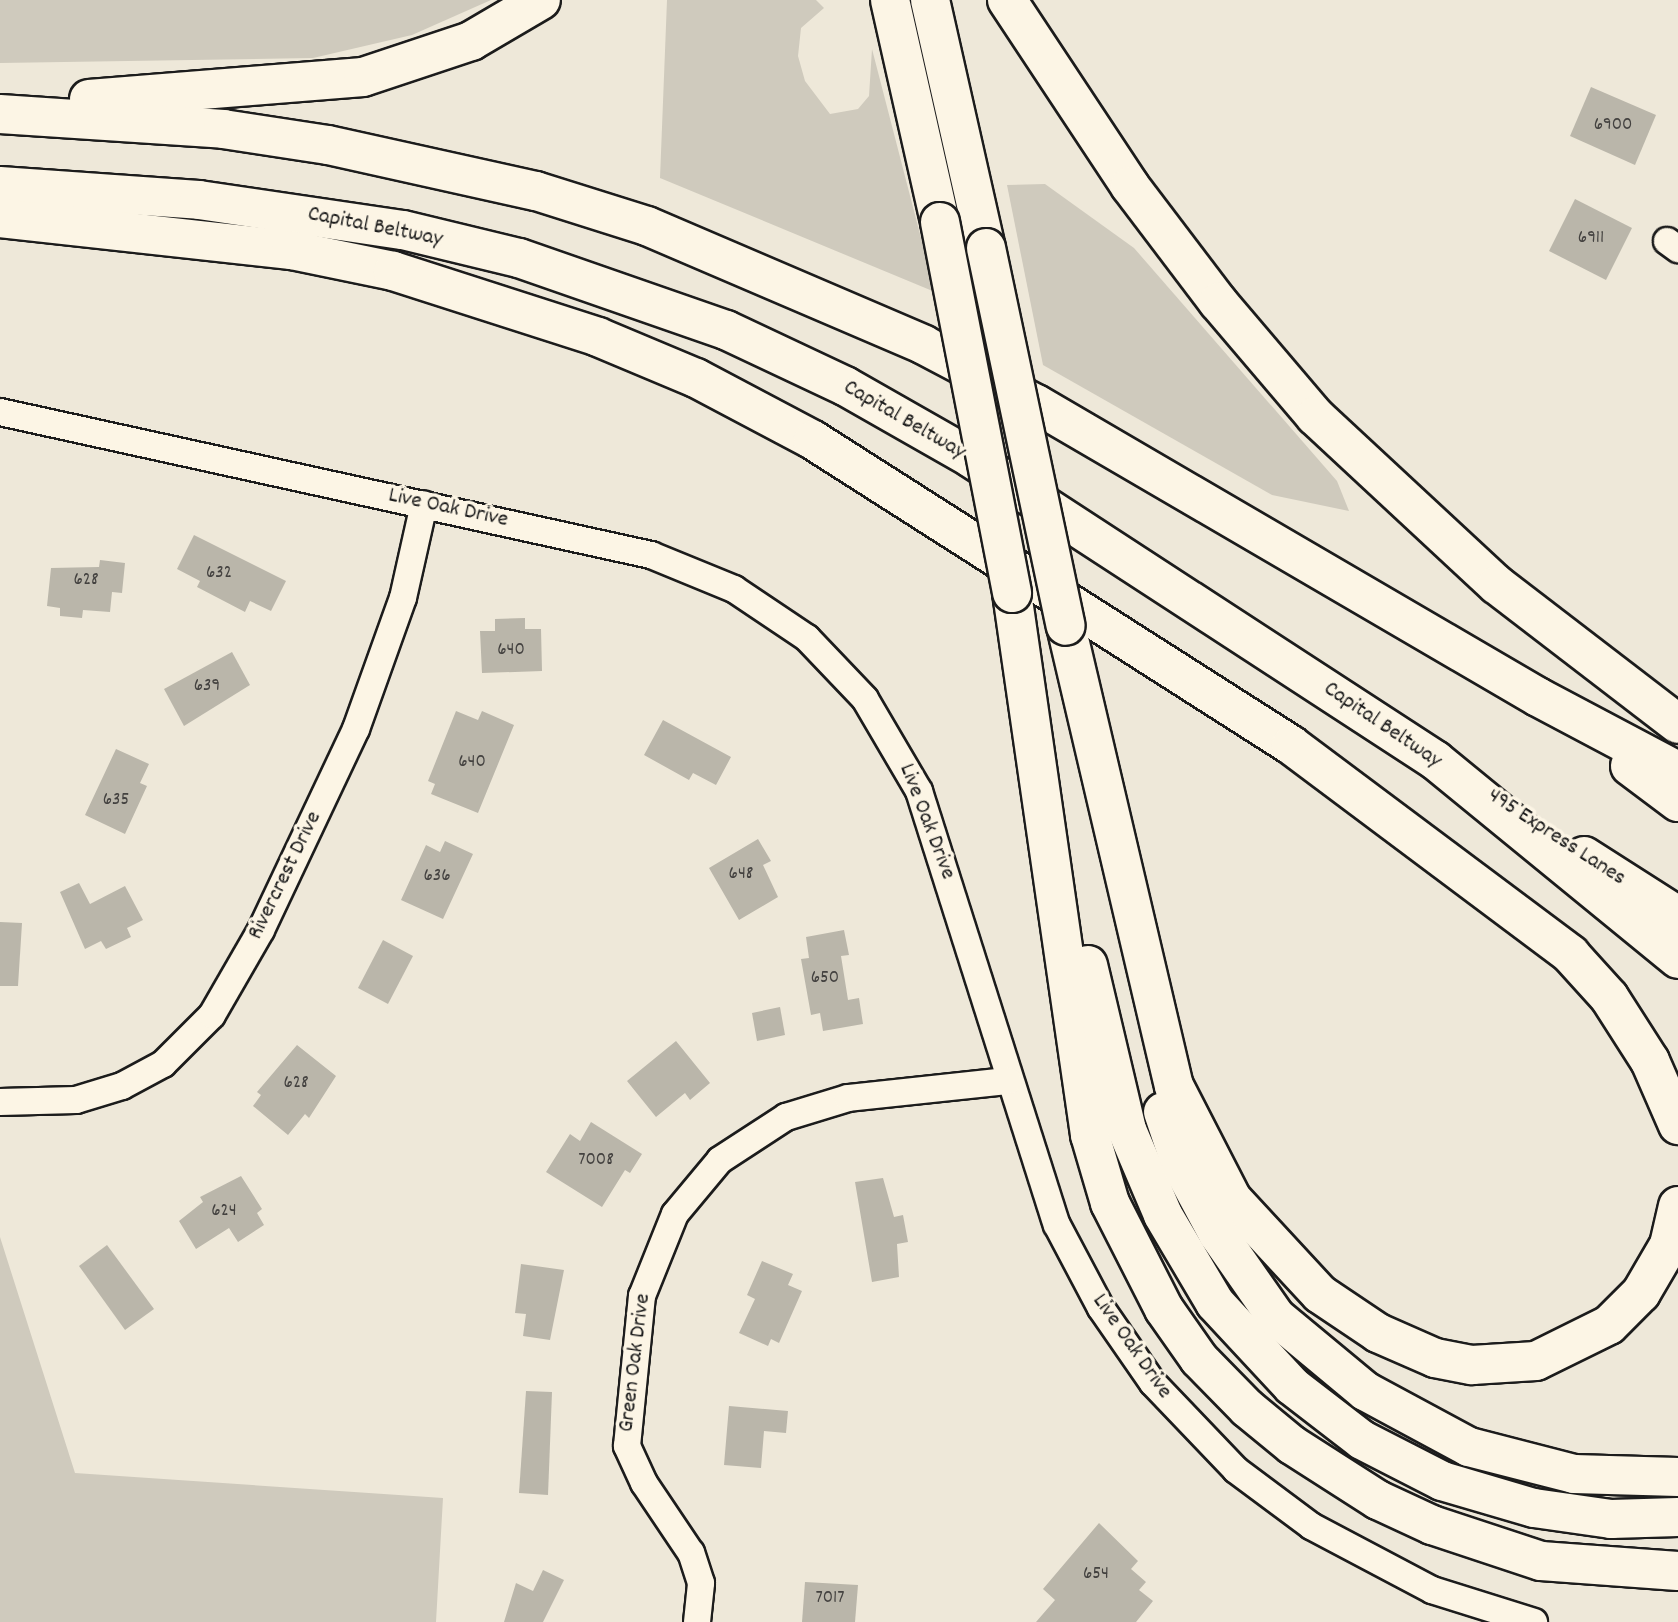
<!DOCTYPE html>
<html>
<head>
<meta charset="utf-8">
<style>
  body { margin:0 }
  #map { position:relative; width:1678px; height:1622px; overflow:hidden; background:#eee8d9; font-family:Dekko,sans-serif }
  div>[style] { position:absolute }
  .green>* { inset:0; background:#cfcabd }
  .building>* { inset:0; background:#bab6aa }
  .roads { filter:drop-shadow(2px 0 #1c1c1c) drop-shadow(-2px 0 #1c1c1c) drop-shadow(0 2px #1c1c1c) drop-shadow(0 -2px #1c1c1c) }
  .minor>* { height:26px; margin:-13px; padding:0 13px; transform-origin:13px; border-radius:13px; background:#fcf5e5 }
  .motorway>* { height:38px; margin:-19px; padding:0 19px; transform-origin:19px; border-radius:19px; background:#fcf5e5 }
  .bridges { filter:drop-shadow(2px 0 #1c1c1c) drop-shadow(-2px 0 #1c1c1c) drop-shadow(0 2px #1c1c1c) drop-shadow(0 -2px #1c1c1c) }
  .motorway-bridge>* { height:38px; margin:-19px; padding:0 19px; transform-origin:19px; border-radius:19px; background:#fcf5e5 }
  span { translate:-50% -50%; white-space:nowrap; text-align:center; line-height:1.15; -webkit-text-stroke:7px #fcf5e5; paint-order:stroke }
  .number-label { font-size:19px; color:#444240 }
  .number-label span { -webkit-text-stroke-width:0 }
  .street-label { font-size:23px; color:#1c1c1c }
</style>
</head>
<body>
<div id="map">
  <div class="green">
    <i style="clip-path:polygon(0 0,491px 0,412px 35px,313px 58px,0 63px)"></i>
    <i style="clip-path:polygon(667px 0,816px 0,824px 8px,801px 28px,798px 56px,805px 81px,830px 114px,858px 109px,869px 96px,872px 49px,935px 292px,660px 178px)"></i>
    <i style="clip-path:polygon(1045px 184px,1134px 248px,1337px 481px,1349px 511px,1272px 495px,1043px 365px,1007px 185px)"></i>
    <i style="clip-path:polygon(0 1237px,75px 1473px,443px 1498px,436px 1622px,0 1622px)"></i>
  </div>
  <div class="building">
    <i style="clip-path:polygon(1591px 87px,1656px 115px,1635px 165px,1570px 136px)"></i>
    <i style="clip-path:polygon(1575px 199px,1632px 228px,1606px 280px,1549px 251px)"></i>
    <i style="clip-path:polygon(194px 535px,286px 581px,271px 611px,250px 601px,245px 612px,197px 587px,200px 581px,177px 569px)"></i>
    <i style="clip-path:polygon(100px 560px,125px 563px,122px 593px,112px 592px,110px 612px,83px 610px,82px 618px,60px 616px,60px 608px,47px 606px,51px 568px,99px 567px)"></i>
    <i style="clip-path:polygon(525px 618px,525px 629px,541px 629px,542px 671px,482px 673px,480px 631px,495px 631px,495px 619px)"></i>
    <i style="clip-path:polygon(232px 652px,250px 685px,184px 726px,164px 689px)"></i>
    <i style="clip-path:polygon(456px 711px,478px 720px,482px 711px,514px 725px,478px 813px,431px 794px,435px 784px,428px 781px)"></i>
    <i style="clip-path:polygon(663px 720px,731px 757px,716px 785px,693px 773px,689px 780px,644px 755px)"></i>
    <i style="clip-path:polygon(116px 749px,149px 764px,140px 783px,147px 786px,125px 834px,85px 815px)"></i>
    <i style="clip-path:polygon(758px 839px,771px 861px,763px 865px,778px 897px,739px 920px,709px 868px)"></i>
    <i style="clip-path:polygon(445px 841px,473px 854px,443px 919px,401px 900px,426px 845px,440px 852px)"></i>
    <i style="clip-path:polygon(79px 883px,90px 904px,125px 886px,143px 920px,127px 928px,131px 937px,106px 949px,101px 941px,85px 949px,60px 892px)"></i>
    <i style="clip-path:polygon(0 922px,22px 923px,18px 986px,0 986px)"></i>
    <i style="clip-path:polygon(844px 930px,849px 955px,841px 956px,848px 1000px,859px 998px,863px 1024px,823px 1031px,820px 1013px,811px 1015px,801px 959px,809px 958px,806px 937px)"></i>
    <i style="clip-path:polygon(383px 940px,413px 956px,388px 1004px,358px 988px)"></i>
    <i style="clip-path:polygon(780px 1007px,785px 1035px,757px 1041px,752px 1013px)"></i>
    <i style="clip-path:polygon(676px 1041px,710px 1083px,690px 1100px,685px 1093px,656px 1117px,627px 1081px)"></i>
    <i style="clip-path:polygon(297px 1045px,336px 1076px,309px 1118px,305px 1114px,288px 1135px,253px 1106px,261px 1095px,257px 1092px)"></i>
    <i style="clip-path:polygon(591px 1122px,642px 1154px,630px 1173px,625px 1170px,602px 1207px,546px 1172px,570px 1134px,580px 1141px)"></i>
    <i style="clip-path:polygon(241px 1176px,262px 1209px,257px 1213px,264px 1225px,238px 1242px,229px 1228px,196px 1249px,179px 1221px,203px 1202px,200px 1197px)"></i>
    <i style="clip-path:polygon(883px 1178px,894px 1217px,903px 1215px,908px 1242px,897px 1244px,899px 1277px,872px 1282px,855px 1182px)"></i>
    <i style="clip-path:polygon(107px 1245px,154px 1309px,125px 1330px,79px 1266px)"></i>
    <i style="clip-path:polygon(762px 1261px,793px 1274px,788px 1285px,802px 1291px,779px 1343px,771px 1339px,768px 1346px,739px 1333px,755px 1299px,747px 1295px)"></i>
    <i style="clip-path:polygon(521px 1264px,564px 1270px,550px 1340px,523px 1336px,526px 1314px,515px 1313px)"></i>
    <i style="clip-path:polygon(526px 1391px,552px 1392px,548px 1495px,519px 1493px)"></i>
    <i style="clip-path:polygon(729px 1406px,788px 1411px,786px 1433px,764px 1431px,761px 1468px,724px 1465px)"></i>
    <i style="clip-path:polygon(1099px 1523px,1138px 1561px,1131px 1569px,1146px 1582px,1139px 1590px,1153px 1601px,1136px 1622px,1036px 1622px,1055px 1600px,1043px 1589px)"></i>
    <i style="clip-path:polygon(543px 1570px,564px 1580px,543px 1622px,504px 1622px,516px 1583px,533px 1591px)"></i>
    <i style="clip-path:polygon(805px 1582px,858px 1585px,855px 1622px,802px 1622px)"></i>
  </div>
  <div class="roads">
    <div class="minor">
      <i style="left:1667px;top:241px;width:14px;rotate:36deg"></i>
      <i style="left:0;top:412px;width:667px;rotate:12.39deg"></i>
      <i style="left:651px;top:555px;width:90px;rotate:22.3deg"></i>
      <i style="left:734px;top:589px;width:88px;rotate:33.9deg"></i>
      <i style="left:807px;top:638px;width:84px;rotate:46.4deg"></i>
      <i style="left:865px;top:699px;width:107px;rotate:59.6deg"></i>
      <i style="left:919px;top:791px;width:455px;rotate:72.4deg"></i>
      <i style="left:1057px;top:1225px;width:94px;rotate:62.1deg"></i>
      <i style="left:1101px;top:1308px;width:91px;rotate:55.3deg"></i>
      <i style="left:1153px;top:1383px;width:120px;rotate:46.3deg"></i>
      <i style="left:1236px;top:1470px;width:94px;rotate:36.7deg"></i>
      <i style="left:1311px;top:1526px;width:137px;rotate:27.9deg"></i>
      <i style="left:1432px;top:1590px;width:107px;rotate:17.4deg"></i>
      <i style="left:0;top:1102px;width:76px;rotate:-1.5deg"></i>
      <i style="left:76px;top:1100px;width:48px;rotate:-16.9deg"></i>
      <i style="left:122px;top:1086px;width:47px;rotate:-28.2deg"></i>
      <i style="left:163px;top:1064px;width:69px;rotate:-45deg"></i>
      <i style="left:212px;top:1015px;width:98px;rotate:-60deg"></i>
      <i style="left:261px;top:930px;width:222px;rotate:-64.7deg"></i>
      <i style="left:356px;top:729px;width:139px;rotate:-70.3deg"></i>
      <i style="left:403px;top:598px;width:96px;rotate:-77.4deg"></i>
      <i style="left:697px;top:1622px;width:39px;rotate:-84deg"></i>
      <i style="left:701px;top:1583px;width:32px;rotate:-108deg"></i>
      <i style="left:691px;top:1553px;width:84px;rotate:-123.9deg"></i>
      <i style="left:644px;top:1483px;width:41px;rotate:-114.7deg"></i>
      <i style="left:627px;top:1446px;width:151px;rotate:-84.3deg"></i>
      <i style="left:642px;top:1296px;width:88px;rotate:-68.1deg"></i>
      <i style="left:675px;top:1214px;width:70px;rotate:-50.2deg"></i>
      <i style="left:720px;top:1160px;width:79px;rotate:-33.1deg"></i>
      <i style="left:786px;top:1117px;width:65px;rotate:-17deg"></i>
      <i style="left:848px;top:1098px;width:161px;rotate:-6.1deg"></i>
    </div>
    <div class="motorway">
      <i style="left:890px;top:0;width:228px;rotate:77.3deg"></i>
      <i style="left:930px;top:0;width:254px;rotate:77.3deg"></i>
      <i style="left:1007px;top:0;width:223px;rotate:56.5deg"></i>
      <i style="left:1130px;top:186px;width:146px;rotate:52.8deg"></i>
      <i style="left:1218px;top:302px;width:150px;rotate:49.6deg"></i>
      <i style="left:1315px;top:416px;width:248px;rotate:42.9deg"></i>
      <i style="left:1497px;top:585px;width:228px;rotate:37.5deg"></i>
      <i style="left:89px;top:99px;width:275px;rotate:-4.6deg"></i>
      <i style="left:363px;top:77px;width:114px;rotate:-18.4deg"></i>
      <i style="left:471px;top:41px;width:81px;rotate:-30.4deg"></i>
      <i style="left:0;top:114px;width:224px;rotate:3.8deg"></i>
      <i style="left:223px;top:129px;width:106px;rotate:8.7deg"></i>
      <i style="left:328px;top:145px;width:213px;rotate:12.5deg"></i>
      <i style="left:536px;top:191px;width:116px;rotate:17.5deg"></i>
      <i style="left:647px;top:226px;width:301px;rotate:23.2deg"></i>
      <i style="left:924px;top:345px;width:127px;rotate:27.8deg"></i>
      <i style="left:1036px;top:404px;width:581px;rotate:30.27deg"></i>
      <i style="left:1538px;top:697px;width:158px;rotate:27.9deg"></i>
      <i style="left:0;top:186px;width:199px;rotate:4deg"></i>
      <i style="left:199px;top:200px;width:206px;rotate:8.4deg"></i>
      <i style="left:403px;top:230px;width:119px;rotate:13.6deg"></i>
      <i style="left:519px;top:258px;width:219px;rotate:19.2deg"></i>
      <i style="left:726px;top:330px;width:132px;rotate:25.2deg"></i>
      <i style="left:845px;top:386px;width:145px;rotate:29.7deg"></i>
      <i style="left:971px;top:458px;width:554px;rotate:33.06deg"></i>
      <i style="left:1435px;top:760px;width:314px;rotate:39.3deg"></i>
      <i style="left:0;top:218px;width:293px;rotate:6.3deg"></i>
      <i style="left:291px;top:250px;width:104px;rotate:11.6deg"></i>
      <i style="left:393px;top:271px;width:215px;rotate:17.8deg"></i>
      <i style="left:598px;top:337px;width:106px;rotate:22.7deg"></i>
      <i style="left:696px;top:378px;width:132px;rotate:27.9deg"></i>
      <i style="left:813px;top:440px;width:567px;rotate:32.54deg"></i>
      <i style="left:1291px;top:745px;width:349px;rotate:36.8deg"></i>
      <i style="left:1570px;top:954px;width:58px;rotate:47.8deg"></i>
      <i style="left:1609px;top:997px;width:76px;rotate:57.4deg"></i>
      <i style="left:1650px;top:1061px;width:70px;rotate:66.4deg"></i>
      <i style="left:1012px;top:593px;width:548px;rotate:81.81deg"></i>
      <i style="left:1090px;top:1135px;width:71px;rotate:73.6deg"></i>
      <i style="left:1110px;top:1203px;width:119px;rotate:63deg"></i>
      <i style="left:1164px;top:1309px;width:61px;rotate:55deg"></i>
      <i style="left:1199px;top:1359px;width:69px;rotate:45.6deg"></i>
      <i style="left:1247px;top:1408px;width:58px;rotate:39.4deg"></i>
      <i style="left:1292px;top:1445px;width:102px;rotate:32.6deg"></i>
      <i style="left:1378px;top:1500px;width:60px;rotate:24.8deg"></i>
      <i style="left:1432px;top:1525px;width:115px;rotate:18.3deg"></i>
      <i style="left:1541px;top:1561px;width:137px;rotate:4.2deg"></i>
      <i style="left:1066px;top:626px;width:473px;rotate:76.8deg"></i>
      <i style="left:1174px;top:1086px;width:127px;rotate:62.8deg"></i>
      <i style="left:1232px;top:1199px;width:129px;rotate:47.2deg"></i>
      <i style="left:1320px;top:1294px;width:70px;rotate:33.9deg"></i>
      <i style="left:1378px;top:1333px;width:62px;rotate:23.7deg"></i>
      <i style="left:1435px;top:1358px;width:38px;rotate:11deg"></i>
      <i style="left:1472px;top:1365px;width:64px;rotate:-3.6deg"></i>
      <i style="left:1536px;top:1361px;width:81px;rotate:-26.3deg"></i>
      <i style="left:1609px;top:1325px;width:45px;rotate:-45deg"></i>
      <i style="left:1641px;top:1293px;width:56px;rotate:-59.7deg"></i>
      <i style="left:1669px;top:1245px;width:40px;rotate:-77deg"></i>
      <i style="left:1630px;top:766px;width:60px;rotate:36.9deg"></i>
      <i style="left:1584px;top:856px;width:112px;rotate:32.6deg"></i>
      <i style="left:1088px;top:965px;width:170px;rotate:76.7deg"></i>
      <i style="left:1127px;top:1130px;width:92px;rotate:67deg"></i>
      <i style="left:1163px;top:1215px;width:102px;rotate:59.4deg"></i>
      <i style="left:1215px;top:1303px;width:113px;rotate:47.1deg"></i>
      <i style="left:1292px;top:1386px;width:88px;rotate:37.6deg"></i>
      <i style="left:1362px;top:1440px;width:90px;rotate:27.1deg"></i>
      <i style="left:1442px;top:1481px;width:96px;rotate:16.4deg"></i>
      <i style="left:1534px;top:1508px;width:78px;rotate:8.1deg"></i>
      <i style="left:1611px;top:1519px;width:67px;rotate:-1.7deg"></i>
      <i style="left:1163px;top:1112px;width:56px;rotate:71.2deg"></i>
      <i style="left:1181px;top:1165px;width:78px;rotate:61.8deg"></i>
      <i style="left:1218px;top:1234px;width:101px;rotate:55.1deg"></i>
      <i style="left:1276px;top:1317px;width:116px;rotate:39.7deg"></i>
      <i style="left:1365px;top:1391px;width:118px;rotate:28.3deg"></i>
      <i style="left:1469px;top:1447px;width:108px;rotate:14.4deg"></i>
      <i style="left:1574px;top:1474px;width:104px;rotate:1.7deg"></i>
    </div>
  </div>
  <div class="bridges">
    <div class="motorway-bridge">
      <i style="left:940px;top:222px;width:378px;rotate:79deg"></i>
      <i style="left:986px;top:248px;width:386px;rotate:78.1deg"></i>
    </div>
  </div>
  <div class="number-label">
    <span style="left:1613px;top:126px">6900</span>
    <span style="left:1591px;top:239px">6911</span>
    <span style="left:219px;top:574px">632</span>
    <span style="left:86px;top:581px">628</span>
    <span style="left:511px;top:651px">640</span>
    <span style="left:207px;top:687px">639</span>
    <span style="left:472px;top:763px">640</span>
    <span style="left:116px;top:801px">635</span>
    <span style="left:741px;top:875px">648</span>
    <span style="left:437px;top:877px">636</span>
    <span style="left:825px;top:979px">650</span>
    <span style="left:296px;top:1084px">628</span>
    <span style="left:596px;top:1161px">7008</span>
    <span style="left:224px;top:1212px">624</span>
    <span style="left:1096px;top:1575px">654</span>
    <span style="left:830px;top:1599px">7017</span>
  </div>
  <div class="street-label">
    <span style="left:375px;top:228px;rotate:11deg">Capital Beltway</span>
    <span style="left:904px;top:421px;rotate:30deg">Capital Beltway</span>
    <span style="left:448px;top:509px;rotate:12deg">Live Oak Drive</span>
    <span style="left:1382px;top:726px;rotate:34deg">Capital Beltway</span>
    <span style="left:926px;top:822px;rotate:69deg">Live Oak Drive</span>
    <span style="left:1556px;top:838px;rotate:33deg">495 Express Lanes</span>
    <span style="left:286px;top:876px;rotate:-64deg">Rivercrest Drive</span>
    <span style="left:1131px;top:1347px;rotate:55deg">Live Oak Drive</span>
    <span style="left:636px;top:1363px;rotate:-83deg">Green Oak Drive</span>
  </div>
</div>
</body>
</html>
